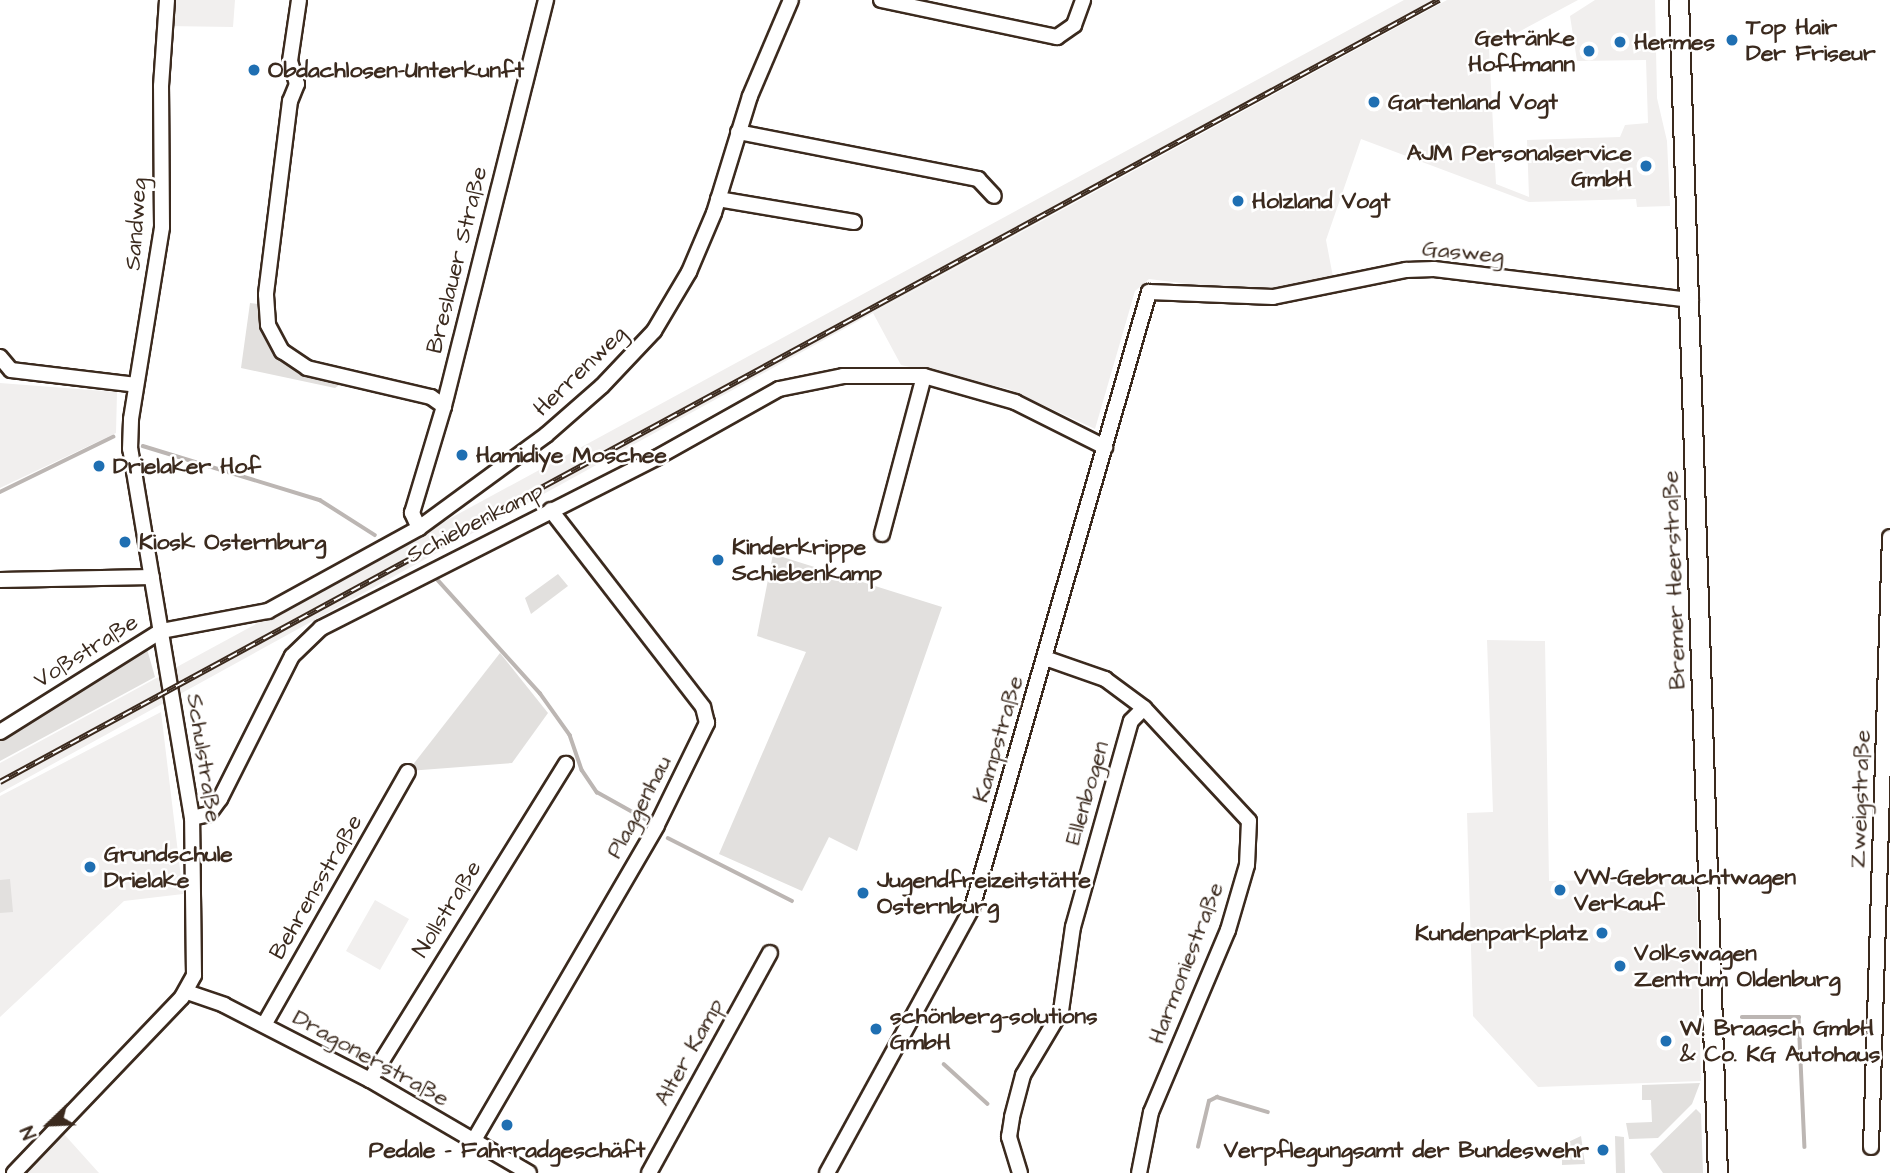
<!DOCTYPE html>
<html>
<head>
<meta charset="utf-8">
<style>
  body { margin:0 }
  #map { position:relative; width:1890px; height:1173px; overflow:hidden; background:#fff; font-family:"Architects Daughter",sans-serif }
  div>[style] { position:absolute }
  .built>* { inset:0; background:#f1efee }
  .green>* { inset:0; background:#e2e0de }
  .stream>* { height:3.5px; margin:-1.75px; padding:0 1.75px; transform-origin:1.75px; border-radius:1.75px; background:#bcb6b3 }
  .roads { filter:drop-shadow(2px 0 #3b2a1e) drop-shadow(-2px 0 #3b2a1e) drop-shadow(0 2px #3b2a1e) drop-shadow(0 -2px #3b2a1e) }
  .minor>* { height:14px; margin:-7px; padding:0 7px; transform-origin:7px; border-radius:7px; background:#fff }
  .tertiary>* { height:18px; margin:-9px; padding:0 9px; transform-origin:9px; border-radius:9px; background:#fff }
  .rail>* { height:6px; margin-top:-3px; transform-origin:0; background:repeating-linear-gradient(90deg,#fff 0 10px,#3b2a1e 0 20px); box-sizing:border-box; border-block:2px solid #3b2a1e }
  .dots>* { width:19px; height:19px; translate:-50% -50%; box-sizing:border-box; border:4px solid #fff; border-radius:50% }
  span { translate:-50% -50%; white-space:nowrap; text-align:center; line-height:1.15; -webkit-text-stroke:5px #fff; paint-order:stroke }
  .poi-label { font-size:23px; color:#3b2a1e; font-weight:700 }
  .left { translate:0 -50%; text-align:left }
  .right { translate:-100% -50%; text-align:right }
  .street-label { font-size:23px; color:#3b2a1e }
  .north { position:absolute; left:14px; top:1089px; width:70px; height:70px; -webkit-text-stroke:5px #fff; paint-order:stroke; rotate:247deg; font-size:19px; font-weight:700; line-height:28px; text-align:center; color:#3b2a1e }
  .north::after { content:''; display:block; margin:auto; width:24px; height:32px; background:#3b2a1e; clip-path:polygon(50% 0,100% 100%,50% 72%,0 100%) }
</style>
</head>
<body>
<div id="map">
  <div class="built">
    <i style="clip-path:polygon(167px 0,235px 0,233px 27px,165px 26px)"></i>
    <i style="clip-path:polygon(1404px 0,1442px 0,0 793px,0 763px)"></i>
    <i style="clip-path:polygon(1447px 0,1578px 0,1489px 48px,1496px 184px,1529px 197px,1527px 140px,1620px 137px,1625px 125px,1648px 123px,1646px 60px,1577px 61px,1570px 16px,1595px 0,1655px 0,1657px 98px,1667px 141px,1670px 206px,1637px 207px,1636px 199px,1529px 202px,1361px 139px,1326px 240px,1333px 277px,1252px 292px,1149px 279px,1135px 291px,1095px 429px,1009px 389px,901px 365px,873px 313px)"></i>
    <i style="clip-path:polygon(0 383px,117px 392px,116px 433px,0 488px)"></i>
    <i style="clip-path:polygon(1487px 640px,1545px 641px,1549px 881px,1696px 878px,1701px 1081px,1538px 1087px,1473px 1016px,1467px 813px,1493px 812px)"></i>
    <i style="clip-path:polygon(161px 712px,183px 894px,124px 901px,0 1017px,0 796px)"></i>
    <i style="clip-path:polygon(375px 900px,409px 919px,380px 970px,346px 951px)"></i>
    <i style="clip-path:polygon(63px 1133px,99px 1173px,26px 1173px)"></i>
  </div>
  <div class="green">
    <i style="clip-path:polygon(250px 303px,265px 305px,282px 351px,349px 378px,335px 388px,241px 368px)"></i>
    <i style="clip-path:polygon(773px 554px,942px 607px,857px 851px,829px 837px,802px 891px,719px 854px,806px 652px,757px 636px)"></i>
    <i style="clip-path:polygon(558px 574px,568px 586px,531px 614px,525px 598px)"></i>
    <i style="clip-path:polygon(147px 649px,155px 677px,0 761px,0 738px)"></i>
    <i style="clip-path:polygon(500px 653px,548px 713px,512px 763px,408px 771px)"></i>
    <i style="clip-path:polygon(10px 879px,13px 912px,0 913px,0 880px)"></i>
    <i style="clip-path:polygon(1700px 1083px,1692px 1104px,1658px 1138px,1629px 1139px,1626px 1123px,1652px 1122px,1651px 1100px,1642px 1100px,1642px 1085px)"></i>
    <i style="clip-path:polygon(1696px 1109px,1701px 1114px,1703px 1173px,1663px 1173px,1650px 1154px)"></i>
    <i style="clip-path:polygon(1581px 1136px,1585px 1164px,1562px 1165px,1562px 1145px)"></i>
    <i style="clip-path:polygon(1615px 1136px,1624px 1137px,1625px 1173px,1616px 1173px)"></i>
  </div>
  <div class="stream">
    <i style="left:143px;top:446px;width:185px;rotate:17deg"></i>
    <i style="left:320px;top:500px;width:65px;rotate:32.5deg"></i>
    <i style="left:0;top:492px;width:126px;rotate:-26deg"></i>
    <i style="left:437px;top:579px;width:154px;rotate:47.9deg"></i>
    <i style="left:540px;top:693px;width:52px;rotate:54.5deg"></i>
    <i style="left:570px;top:735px;width:37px;rotate:71deg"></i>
    <i style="left:582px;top:770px;width:27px;rotate:56deg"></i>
    <i style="left:597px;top:792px;width:57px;rotate:29.2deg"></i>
    <i style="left:668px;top:838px;width:139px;rotate:26.9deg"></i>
    <i style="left:1742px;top:1017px;width:57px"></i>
    <i style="left:1799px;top:1017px;width:130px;rotate:87.4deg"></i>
    <i style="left:944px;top:1064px;width:59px;rotate:42.3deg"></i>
    <i style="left:1198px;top:1147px;width:47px;rotate:-76.6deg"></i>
    <i style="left:1209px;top:1101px;width:9px;rotate:-27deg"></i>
    <i style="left:1217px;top:1097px;width:53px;rotate:16.4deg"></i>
  </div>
  <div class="roads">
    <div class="minor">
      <i style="left:299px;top:0;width:62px;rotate:98.4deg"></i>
      <i style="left:290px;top:61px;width:24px;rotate:73deg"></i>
      <i style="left:297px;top:84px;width:18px;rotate:112deg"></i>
      <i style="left:290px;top:101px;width:195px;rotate:97.1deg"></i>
      <i style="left:266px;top:295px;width:30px;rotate:86deg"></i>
      <i style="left:268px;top:325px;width:30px;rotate:62deg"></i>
      <i style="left:282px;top:351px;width:30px;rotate:34deg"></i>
      <i style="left:307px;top:368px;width:127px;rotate:13.2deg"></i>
      <i style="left:431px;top:397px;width:16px;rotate:35deg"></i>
      <i style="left:881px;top:0;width:180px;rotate:11.9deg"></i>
      <i style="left:1057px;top:37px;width:21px;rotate:-35deg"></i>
      <i style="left:1074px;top:25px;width:27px;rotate:-70deg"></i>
      <i style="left:738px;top:132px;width:245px;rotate:11.1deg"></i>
      <i style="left:978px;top:179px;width:23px;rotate:47deg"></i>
      <i style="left:718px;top:199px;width:138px;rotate:9.6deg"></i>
      <i style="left:0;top:357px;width:17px;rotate:50deg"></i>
      <i style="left:11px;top:370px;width:126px;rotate:6.8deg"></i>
      <i style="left:419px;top:528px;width:17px;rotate:-115deg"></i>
      <i style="left:412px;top:513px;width:112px;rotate:-73.3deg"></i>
      <i style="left:444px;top:406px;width:419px;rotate:-75.9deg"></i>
      <i style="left:882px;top:534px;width:163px;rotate:-75.1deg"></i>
      <i style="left:0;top:580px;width:152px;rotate:-1.1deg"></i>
      <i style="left:1045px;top:658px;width:64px;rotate:19.3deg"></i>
      <i style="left:1105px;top:679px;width:49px;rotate:36.6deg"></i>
      <i style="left:1144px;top:708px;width:154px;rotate:47.1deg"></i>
      <i style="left:1249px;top:821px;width:44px;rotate:92.6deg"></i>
      <i style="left:1247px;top:865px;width:68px;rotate:106.3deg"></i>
      <i style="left:1228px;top:930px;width:198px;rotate:112.9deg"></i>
      <i style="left:1151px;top:1112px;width:62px;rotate:101.1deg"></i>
      <i style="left:0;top:732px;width:190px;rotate:-32.1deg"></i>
      <i style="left:161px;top:631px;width:109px;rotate:-10.6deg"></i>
      <i style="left:268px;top:611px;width:172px;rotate:-28.8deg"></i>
      <i style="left:419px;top:528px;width:157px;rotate:-36.2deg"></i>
      <i style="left:546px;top:435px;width:74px;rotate:-41.2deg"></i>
      <i style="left:602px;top:386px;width:76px;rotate:-46.6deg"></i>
      <i style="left:654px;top:331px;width:69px;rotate:-59.3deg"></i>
      <i style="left:689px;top:272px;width:64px;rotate:-67deg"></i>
      <i style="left:714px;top:213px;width:122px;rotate:-72.9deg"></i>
      <i style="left:750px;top:96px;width:104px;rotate:-66.9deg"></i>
      <i style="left:192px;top:818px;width:17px;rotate:-13deg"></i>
      <i style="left:209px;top:814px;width:19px;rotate:-54deg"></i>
      <i style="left:220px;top:799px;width:160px;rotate:-63.3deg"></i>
      <i style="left:292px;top:656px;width:40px;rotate:-44deg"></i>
      <i style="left:321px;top:628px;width:376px;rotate:-26.9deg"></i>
      <i style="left:656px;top:458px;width:141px;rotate:-29.3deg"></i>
      <i style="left:779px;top:389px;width:65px;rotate:-11.5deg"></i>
      <i style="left:843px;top:376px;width:81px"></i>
      <i style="left:924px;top:376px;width:95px;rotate:15.9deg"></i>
      <i style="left:1015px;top:402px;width:101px;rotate:26.6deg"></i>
      <i style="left:187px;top:992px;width:39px;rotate:19deg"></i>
      <i style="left:224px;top:1005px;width:164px;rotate:27.2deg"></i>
      <i style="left:370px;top:1080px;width:184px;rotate:30.3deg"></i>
      <i style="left:264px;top:1025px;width:291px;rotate:-60.4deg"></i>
      <i style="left:370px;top:1080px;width:372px;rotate:-58.2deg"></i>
      <i style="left:474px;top:1140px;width:364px;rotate:-59.8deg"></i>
      <i style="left:657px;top:825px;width:114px;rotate:-63.9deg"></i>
      <i style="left:707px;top:723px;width:16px;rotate:-104deg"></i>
      <i style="left:703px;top:707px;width:249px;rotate:-127.7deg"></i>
      <i style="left:1871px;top:1147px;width:610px;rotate:-88.22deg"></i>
      <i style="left:14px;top:1173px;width:243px;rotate:-46.3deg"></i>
      <i style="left:182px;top:997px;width:25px;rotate:-61deg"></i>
      <i style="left:194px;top:975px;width:157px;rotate:-90.7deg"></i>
      <i style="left:192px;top:818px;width:374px;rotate:-99.5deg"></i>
      <i style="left:130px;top:449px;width:30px;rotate:-88deg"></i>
      <i style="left:131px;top:419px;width:194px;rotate:-80.8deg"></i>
      <i style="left:162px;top:227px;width:141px;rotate:-90.4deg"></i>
      <i style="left:161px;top:86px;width:86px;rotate:-86deg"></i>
      <i style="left:649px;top:1173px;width:251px;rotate:-61.2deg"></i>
      <i style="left:827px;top:1173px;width:302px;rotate:-61.3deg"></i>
      <i style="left:972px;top:908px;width:641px;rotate:-73.97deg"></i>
      <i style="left:1149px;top:292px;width:124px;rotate:2.3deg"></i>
      <i style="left:1273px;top:297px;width:136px;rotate:-11.5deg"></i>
      <i style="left:1406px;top:270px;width:28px;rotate:-2deg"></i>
      <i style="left:1434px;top:269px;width:259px;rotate:6.9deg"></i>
      <i style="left:1020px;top:1173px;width:38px;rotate:-107deg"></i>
      <i style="left:1009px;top:1137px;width:20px;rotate:-81deg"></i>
      <i style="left:1012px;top:1117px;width:43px;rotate:-75.3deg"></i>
      <i style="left:1023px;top:1075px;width:74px;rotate:-59.3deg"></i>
      <i style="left:1061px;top:1011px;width:85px;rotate:-81.9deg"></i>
      <i style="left:1073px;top:927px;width:214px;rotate:-74.3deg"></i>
      <i style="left:1131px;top:721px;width:18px;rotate:-45deg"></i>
    </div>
    <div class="tertiary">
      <i style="left:1679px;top:0;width:1174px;rotate:88.1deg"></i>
    </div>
  </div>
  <div class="rail">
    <i style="left:0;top:782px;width:1638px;rotate:-28.52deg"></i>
  </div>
  <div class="dots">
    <i style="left:1732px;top:40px;background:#1f6fb2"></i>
    <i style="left:1620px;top:42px;background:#1f6fb2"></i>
    <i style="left:1589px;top:51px;background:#1f6fb2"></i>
    <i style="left:254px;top:70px;background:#1f6fb2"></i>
    <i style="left:1374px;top:102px;background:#1f6fb2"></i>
    <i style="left:1646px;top:166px;background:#1f6fb2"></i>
    <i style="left:1238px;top:201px;background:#1f6fb2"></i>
    <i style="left:462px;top:455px;background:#1f6fb2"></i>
    <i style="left:99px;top:466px;background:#1f6fb2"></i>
    <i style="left:125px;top:542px;background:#1f6fb2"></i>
    <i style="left:718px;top:560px;background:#1f6fb2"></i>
    <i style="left:90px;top:867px;background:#1f6fb2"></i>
    <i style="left:1560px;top:890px;background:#1f6fb2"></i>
    <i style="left:863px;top:893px;background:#1f6fb2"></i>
    <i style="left:1602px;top:933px;background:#1f6fb2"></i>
    <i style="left:1620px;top:966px;background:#1f6fb2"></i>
    <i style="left:876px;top:1029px;background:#1f6fb2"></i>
    <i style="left:1666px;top:1041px;background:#1f6fb2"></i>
    <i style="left:507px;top:1125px;background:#1f6fb2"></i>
    <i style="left:1603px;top:1150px;background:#1f6fb2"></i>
  </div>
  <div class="poi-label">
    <span class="left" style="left:1746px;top:40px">Top Hair<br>Der Friseur</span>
    <span class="right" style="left:1575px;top:51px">Getränke<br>Hoffmann</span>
    <span class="left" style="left:1634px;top:42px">Hermes</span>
    <span class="left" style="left:268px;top:70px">Obdachlosen-Unterkunft</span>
    <span class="left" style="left:1388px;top:102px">Gartenland Vogt</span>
    <span class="right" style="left:1632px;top:166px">AJM Personalservice<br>GmbH</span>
    <span class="left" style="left:1252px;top:201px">Holzland Vogt</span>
    <span class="left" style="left:476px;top:455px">Hamidiye Moschee</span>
    <span class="left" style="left:113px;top:466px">Drielaker Hof</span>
    <span class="left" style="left:139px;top:542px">Kiosk Osternburg</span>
    <span class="left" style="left:732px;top:560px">Kinderkrippe<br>Schiebenkamp</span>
    <span class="left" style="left:104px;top:867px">Grundschule<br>Drielake</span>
    <span class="left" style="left:1574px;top:890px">VW-Gebrauchtwagen<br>Verkauf</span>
    <span class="left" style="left:877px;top:893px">Jugendfreizeitstätte<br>Osternburg</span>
    <span class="right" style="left:1588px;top:933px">Kundenparkplatz</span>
    <span class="left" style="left:1634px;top:966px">Volkswagen<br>Zentrum Oldenburg</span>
    <span class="left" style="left:890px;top:1029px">schönberg-solutions<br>GmbH</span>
    <span class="left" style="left:1680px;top:1041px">W. Braasch GmbH<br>&amp; Co. KG Autohaus</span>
    <span style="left:507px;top:1150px">Pedale – Fahrradgeschäft</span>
    <span class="right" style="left:1589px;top:1150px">Verpflegungsamt der Bundeswehr</span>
  </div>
  <div class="street-label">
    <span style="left:136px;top:224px;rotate:-86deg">Sandweg</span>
    <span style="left:1463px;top:252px;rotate:5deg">Gasweg</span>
    <span style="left:457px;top:260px;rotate:-76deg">Breslauer Straße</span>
    <span style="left:580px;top:371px;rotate:-44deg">Herrenweg</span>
    <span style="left:475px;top:523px;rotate:-27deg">Schiebenkamp</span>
    <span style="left:1674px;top:580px;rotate:-92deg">Bremer Heerstraße</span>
    <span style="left:86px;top:651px;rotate:-32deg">Voßstraße</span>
    <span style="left:998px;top:739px;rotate:-74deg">Kampstraße</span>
    <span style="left:204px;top:758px;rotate:81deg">Schulstraße</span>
    <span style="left:1087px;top:793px;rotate:-74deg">Ellenbogen</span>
    <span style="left:1860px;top:799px;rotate:-88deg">Zweigstraße</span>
    <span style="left:639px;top:807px;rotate:-62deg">Plaggenhau</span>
    <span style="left:316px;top:887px;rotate:-60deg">Behrensstraße</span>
    <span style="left:447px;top:909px;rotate:-58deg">Nollstraße</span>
    <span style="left:1186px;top:963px;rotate:-69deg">Harmoniestraße</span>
    <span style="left:689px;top:1052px;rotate:-61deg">Alter Kamp</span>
    <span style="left:371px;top:1058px;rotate:29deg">Dragonerstraße</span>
  </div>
  <div class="north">N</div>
</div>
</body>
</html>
